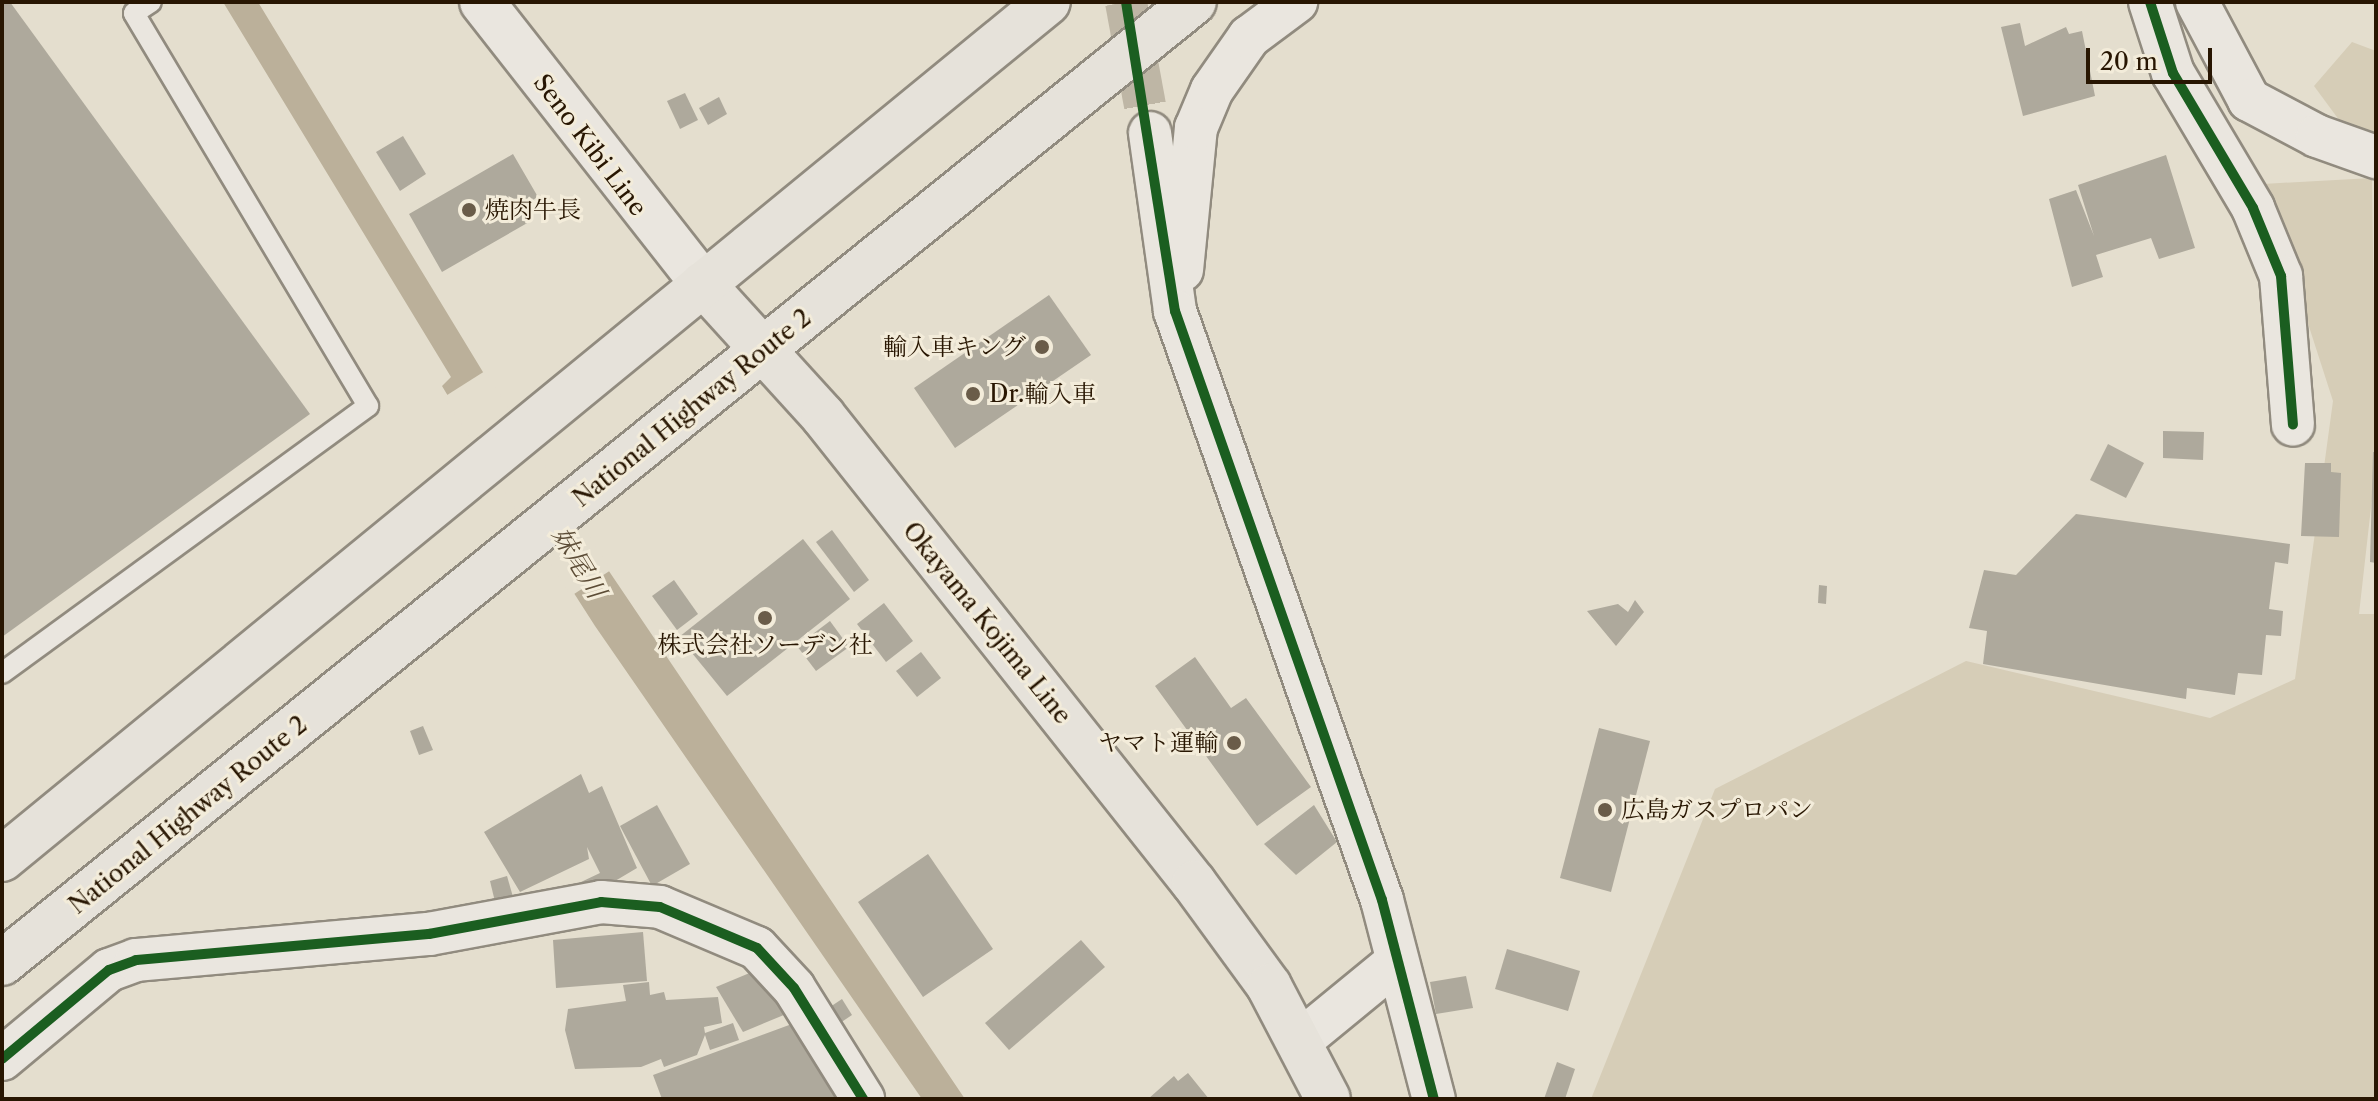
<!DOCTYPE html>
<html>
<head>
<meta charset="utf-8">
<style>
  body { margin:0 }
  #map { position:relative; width:2378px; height:1101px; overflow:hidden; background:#e4dece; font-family:"Libre Caslon Text","Noto Serif JP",serif }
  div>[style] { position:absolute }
  .green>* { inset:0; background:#d6cdb7 }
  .water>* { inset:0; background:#bbb09a }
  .pier>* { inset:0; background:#e4dece }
  .building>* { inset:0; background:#aea99c }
  .minor-tunnel>* { height:42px; margin-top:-21px; transform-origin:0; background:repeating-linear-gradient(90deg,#beb6a5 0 42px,transparent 0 63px) }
  .roads { filter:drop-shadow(2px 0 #918b7f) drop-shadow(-2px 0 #918b7f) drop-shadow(0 2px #918b7f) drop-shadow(0 -2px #918b7f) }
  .service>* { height:20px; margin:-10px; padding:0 10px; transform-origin:10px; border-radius:10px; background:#eae6df }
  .minor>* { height:42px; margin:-21px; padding:0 21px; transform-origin:21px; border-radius:21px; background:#eae6df }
  .secondary>* { height:44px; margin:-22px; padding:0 22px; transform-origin:22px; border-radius:22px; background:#eae6df }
  .primary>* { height:44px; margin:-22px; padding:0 22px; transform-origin:22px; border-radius:22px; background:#e6e2da }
  .trunk>* { height:44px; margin:-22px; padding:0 22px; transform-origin:22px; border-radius:22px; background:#e6e2da }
  .cycleway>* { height:10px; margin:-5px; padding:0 5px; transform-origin:5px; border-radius:5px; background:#1b5e20 }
  .dots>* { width:22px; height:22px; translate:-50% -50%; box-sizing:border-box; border:4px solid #f3ecda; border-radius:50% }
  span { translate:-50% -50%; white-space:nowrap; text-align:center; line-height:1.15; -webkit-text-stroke:6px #f3ecda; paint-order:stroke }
  .street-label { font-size:24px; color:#281602 }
  .poi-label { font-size:24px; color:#281602 }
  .left { translate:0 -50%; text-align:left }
  .right { translate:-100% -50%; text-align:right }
  .water-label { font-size:26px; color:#5c4c36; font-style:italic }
  .frame { position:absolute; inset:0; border:4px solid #281602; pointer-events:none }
  .scale { position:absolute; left:2086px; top:48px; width:126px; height:36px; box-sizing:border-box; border:4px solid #281602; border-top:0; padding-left:10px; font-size:24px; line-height:28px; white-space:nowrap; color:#281602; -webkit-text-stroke:6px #f3ecda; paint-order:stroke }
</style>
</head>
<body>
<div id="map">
  <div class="green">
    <i style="clip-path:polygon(2352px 42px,2376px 51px,2376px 138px,2345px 128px,2314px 86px)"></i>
    <i style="clip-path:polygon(2372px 178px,2376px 463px,2359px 614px,2376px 614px,2376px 1099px,1591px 1099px,1715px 789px,1966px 661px,2210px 718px,2295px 679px,2333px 401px,2263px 184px)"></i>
  </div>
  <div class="water">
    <i style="clip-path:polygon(223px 2px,258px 2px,559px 497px,965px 1099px,922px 1099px,595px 626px,454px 406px,442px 386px,451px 377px)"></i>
  </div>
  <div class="pier">
    <i style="clip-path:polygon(485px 371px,611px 570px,571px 596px,444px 397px)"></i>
  </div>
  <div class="building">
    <i style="clip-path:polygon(2px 2px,10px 2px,310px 414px,2px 637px)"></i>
    <i style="clip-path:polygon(2020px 23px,2025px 46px,2066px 27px,2069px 34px,2082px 31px,2095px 96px,2023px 116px,2001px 27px)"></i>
    <i style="clip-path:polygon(685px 93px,698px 120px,680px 129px,667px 101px)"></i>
    <i style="clip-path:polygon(719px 97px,727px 114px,708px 125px,699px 108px)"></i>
    <i style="clip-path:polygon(403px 136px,426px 174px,400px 191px,376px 152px)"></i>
    <i style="clip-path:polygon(513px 154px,538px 197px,520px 207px,529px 222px,442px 272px,409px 214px)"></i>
    <i style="clip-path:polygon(2166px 155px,2195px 248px,2159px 259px,2151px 238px,2096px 255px,2103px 277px,2072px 287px,2049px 199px,2076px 190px,2094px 236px,2078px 185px)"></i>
    <i style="clip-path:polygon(1049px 295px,1091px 355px,955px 448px,914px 388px)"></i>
    <i style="clip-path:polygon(2163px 431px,2204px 432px,2203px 460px,2163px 458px)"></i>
    <i style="clip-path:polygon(2108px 444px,2144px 463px,2126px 498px,2090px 480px)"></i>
    <i style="clip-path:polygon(2373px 452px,2376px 452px,2376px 563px,2370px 562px)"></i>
    <i style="clip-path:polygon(2305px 463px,2331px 463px,2331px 472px,2341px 473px,2339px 537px,2301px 536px)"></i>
    <i style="clip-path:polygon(2076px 514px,2290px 544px,2288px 564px,2275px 562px,2269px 609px,2283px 611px,2281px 636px,2266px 635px,2262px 675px,2238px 673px,2235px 695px,2187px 688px,2186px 699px,1983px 664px,1987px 631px,1969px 628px,1984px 570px,2016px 575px)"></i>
    <i style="clip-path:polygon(832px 530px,869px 580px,854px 592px,816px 542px)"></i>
    <i style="clip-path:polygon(803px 539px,850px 599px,727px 696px,679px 637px)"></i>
    <i style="clip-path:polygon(674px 580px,698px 614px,677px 630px,652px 596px)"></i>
    <i style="clip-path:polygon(1819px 585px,1827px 586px,1826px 604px,1818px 603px)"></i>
    <i style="clip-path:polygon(1635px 600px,1644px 612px,1616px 646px,1587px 611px,1618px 604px,1628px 612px)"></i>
    <i style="clip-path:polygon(884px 603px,913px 641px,886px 662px,857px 624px)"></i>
    <i style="clip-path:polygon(830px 621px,849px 647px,816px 671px,797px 646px)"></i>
    <i style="clip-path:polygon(921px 652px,941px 678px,917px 697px,896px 671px)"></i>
    <i style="clip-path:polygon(1195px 657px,1231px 708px,1246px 698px,1311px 787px,1257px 826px,1155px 686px)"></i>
    <i style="clip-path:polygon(423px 726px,433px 750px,419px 755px,410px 731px)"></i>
    <i style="clip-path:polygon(1599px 728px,1650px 741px,1611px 892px,1560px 878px)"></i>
    <i style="clip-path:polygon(581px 774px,589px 793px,602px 786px,637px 868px,588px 897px,581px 882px,600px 873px,587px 847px,589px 859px,520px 892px,484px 832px)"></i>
    <i style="clip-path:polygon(657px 805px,690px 864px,652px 886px,620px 826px)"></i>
    <i style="clip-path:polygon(1314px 805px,1337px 842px,1296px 875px,1264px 844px)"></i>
    <i style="clip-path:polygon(928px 854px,993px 949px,923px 997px,858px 902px)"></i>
    <i style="clip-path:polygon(507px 876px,515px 904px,497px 910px,490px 881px)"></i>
    <i style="clip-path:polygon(643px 932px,647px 981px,556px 988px,553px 940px)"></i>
    <i style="clip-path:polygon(1081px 940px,1105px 967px,1009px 1050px,985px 1023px)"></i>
    <i style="clip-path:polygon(1507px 949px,1580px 971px,1568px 1011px,1495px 989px)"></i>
    <i style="clip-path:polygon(764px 967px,791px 1012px,743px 1032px,716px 987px)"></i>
    <i style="clip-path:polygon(1466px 976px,1473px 1008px,1436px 1014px,1430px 982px)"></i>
    <i style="clip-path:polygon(649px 982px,650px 995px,664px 992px,666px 1000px,718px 997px,722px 1023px,704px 1027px,705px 1033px,733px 1023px,739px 1040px,710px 1050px,705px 1035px,697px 1055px,664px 1067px,661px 1059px,641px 1067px,575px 1069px,565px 1030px,568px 1009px,626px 1001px,623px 985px)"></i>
    <i style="clip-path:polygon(842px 999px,852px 1015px,840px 1023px,830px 1007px)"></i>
    <i style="clip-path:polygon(800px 1021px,819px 1071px,829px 1067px,846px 1099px,662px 1099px,653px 1075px)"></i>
    <i style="clip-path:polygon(1557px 1062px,1575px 1069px,1565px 1099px,1544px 1099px)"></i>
    <i style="clip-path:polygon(1188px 1073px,1209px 1099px,1148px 1099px,1174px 1076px,1178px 1081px)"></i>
  </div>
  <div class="minor-tunnel">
    <i style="left:1126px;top:2px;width:133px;rotate:79.6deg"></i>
  </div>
  <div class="roads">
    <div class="service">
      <i style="left:2px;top:673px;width:453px;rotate:-36.1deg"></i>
      <i style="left:368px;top:406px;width:457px;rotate:-120.8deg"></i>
      <i style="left:134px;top:13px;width:20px;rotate:-33deg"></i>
    </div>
    <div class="minor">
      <i style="left:2150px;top:2px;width:75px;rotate:72.1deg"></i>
      <i style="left:2173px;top:73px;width:157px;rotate:59.3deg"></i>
      <i style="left:2253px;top:208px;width:74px;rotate:67.6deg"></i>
      <i style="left:2281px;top:276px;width:149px;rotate:85.4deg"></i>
      <i style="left:2197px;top:2px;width:111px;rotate:62deg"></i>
      <i style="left:2249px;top:100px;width:77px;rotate:27.9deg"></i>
      <i style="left:2317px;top:136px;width:63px;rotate:19.6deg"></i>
      <i style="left:1150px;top:133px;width:180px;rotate:82deg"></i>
      <i style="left:1175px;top:311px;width:624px;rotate:70.64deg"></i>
      <i style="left:1382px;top:900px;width:206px;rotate:75.4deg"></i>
      <i style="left:1182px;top:270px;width:143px;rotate:-84.4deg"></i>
      <i style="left:1196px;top:128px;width:41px;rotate:-67.2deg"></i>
      <i style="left:1212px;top:90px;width:65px;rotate:-55.1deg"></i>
      <i style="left:1249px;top:37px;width:59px;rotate:-36.7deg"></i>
      <i style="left:1300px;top:1041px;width:123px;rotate:-39.4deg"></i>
      <i style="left:2px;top:1059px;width:139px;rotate:-39.8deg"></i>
      <i style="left:109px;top:970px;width:29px;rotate:-20deg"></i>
      <i style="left:136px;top:960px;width:294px;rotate:-5.1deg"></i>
      <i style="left:429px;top:934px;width:175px;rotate:-10.5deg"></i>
      <i style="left:601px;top:902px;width:59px;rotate:4.8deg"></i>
      <i style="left:660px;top:907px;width:105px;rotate:22.9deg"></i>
      <i style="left:757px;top:948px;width:54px;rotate:47.2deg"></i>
      <i style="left:794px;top:988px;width:131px;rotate:58.1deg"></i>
    </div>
    <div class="secondary">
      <i style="left:482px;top:2px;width:358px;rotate:51.9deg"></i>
    </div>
    <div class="primary">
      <i style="left:703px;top:284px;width:178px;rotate:47.7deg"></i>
      <i style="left:823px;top:416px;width:596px;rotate:51.54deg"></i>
      <i style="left:1194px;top:883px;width:127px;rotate:53.9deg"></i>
      <i style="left:1269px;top:986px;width:127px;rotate:62.4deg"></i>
    </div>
    <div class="trunk">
      <i style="left:2px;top:859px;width:1352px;rotate:-39.33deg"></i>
      <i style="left:2px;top:963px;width:1531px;rotate:-38.88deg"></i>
    </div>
  </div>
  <div class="cycleway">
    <i style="left:1126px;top:2px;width:313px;rotate:81deg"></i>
    <i style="left:1175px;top:311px;width:624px;rotate:70.64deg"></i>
    <i style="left:1382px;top:900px;width:206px;rotate:75.4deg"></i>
    <i style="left:2150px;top:2px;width:75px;rotate:72.1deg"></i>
    <i style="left:2173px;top:73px;width:157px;rotate:59.3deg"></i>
    <i style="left:2253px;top:208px;width:74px;rotate:67.6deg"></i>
    <i style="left:2281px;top:276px;width:149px;rotate:85.4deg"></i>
    <i style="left:2px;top:1059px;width:139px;rotate:-39.8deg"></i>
    <i style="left:109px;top:970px;width:29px;rotate:-20deg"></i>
    <i style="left:136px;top:960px;width:294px;rotate:-5.1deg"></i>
    <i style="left:429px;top:934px;width:175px;rotate:-10.5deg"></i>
    <i style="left:601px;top:902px;width:59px;rotate:4.8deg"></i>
    <i style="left:660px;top:907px;width:105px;rotate:22.9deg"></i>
    <i style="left:757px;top:948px;width:54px;rotate:47.2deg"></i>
    <i style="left:794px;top:988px;width:131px;rotate:58.1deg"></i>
  </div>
  <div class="dots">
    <i style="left:469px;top:210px;background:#6a5c49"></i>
    <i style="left:1042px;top:347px;background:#6a5c49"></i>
    <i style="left:973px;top:394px;background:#6a5c49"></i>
    <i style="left:765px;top:618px;background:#6a5c49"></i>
    <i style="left:1234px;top:743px;background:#6a5c49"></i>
    <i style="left:1605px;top:810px;background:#6a5c49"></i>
  </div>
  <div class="street-label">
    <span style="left:590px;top:145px;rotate:53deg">Seno Kibi Line</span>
    <span style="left:692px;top:408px;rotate:-39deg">National Highway Route 2</span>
    <span style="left:987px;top:623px;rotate:51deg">Okayama Kojima Line</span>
    <span style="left:188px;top:815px;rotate:-39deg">National Highway Route 2</span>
  </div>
  <div class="poi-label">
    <span class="left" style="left:485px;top:210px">焼肉牛長</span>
    <span class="right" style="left:1026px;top:347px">輸入車キング</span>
    <span class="left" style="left:989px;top:394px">Dr.輸入車</span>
    <span style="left:765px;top:645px">株式会社ソーデン社</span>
    <span class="right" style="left:1218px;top:743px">ヤマト運輸</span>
    <span class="left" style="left:1621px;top:810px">広島ガスプロパン</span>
  </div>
  <div class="water-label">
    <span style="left:578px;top:563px;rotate:59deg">妹尾川</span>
  </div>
  <div class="frame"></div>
  <div class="scale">20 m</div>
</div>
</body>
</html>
